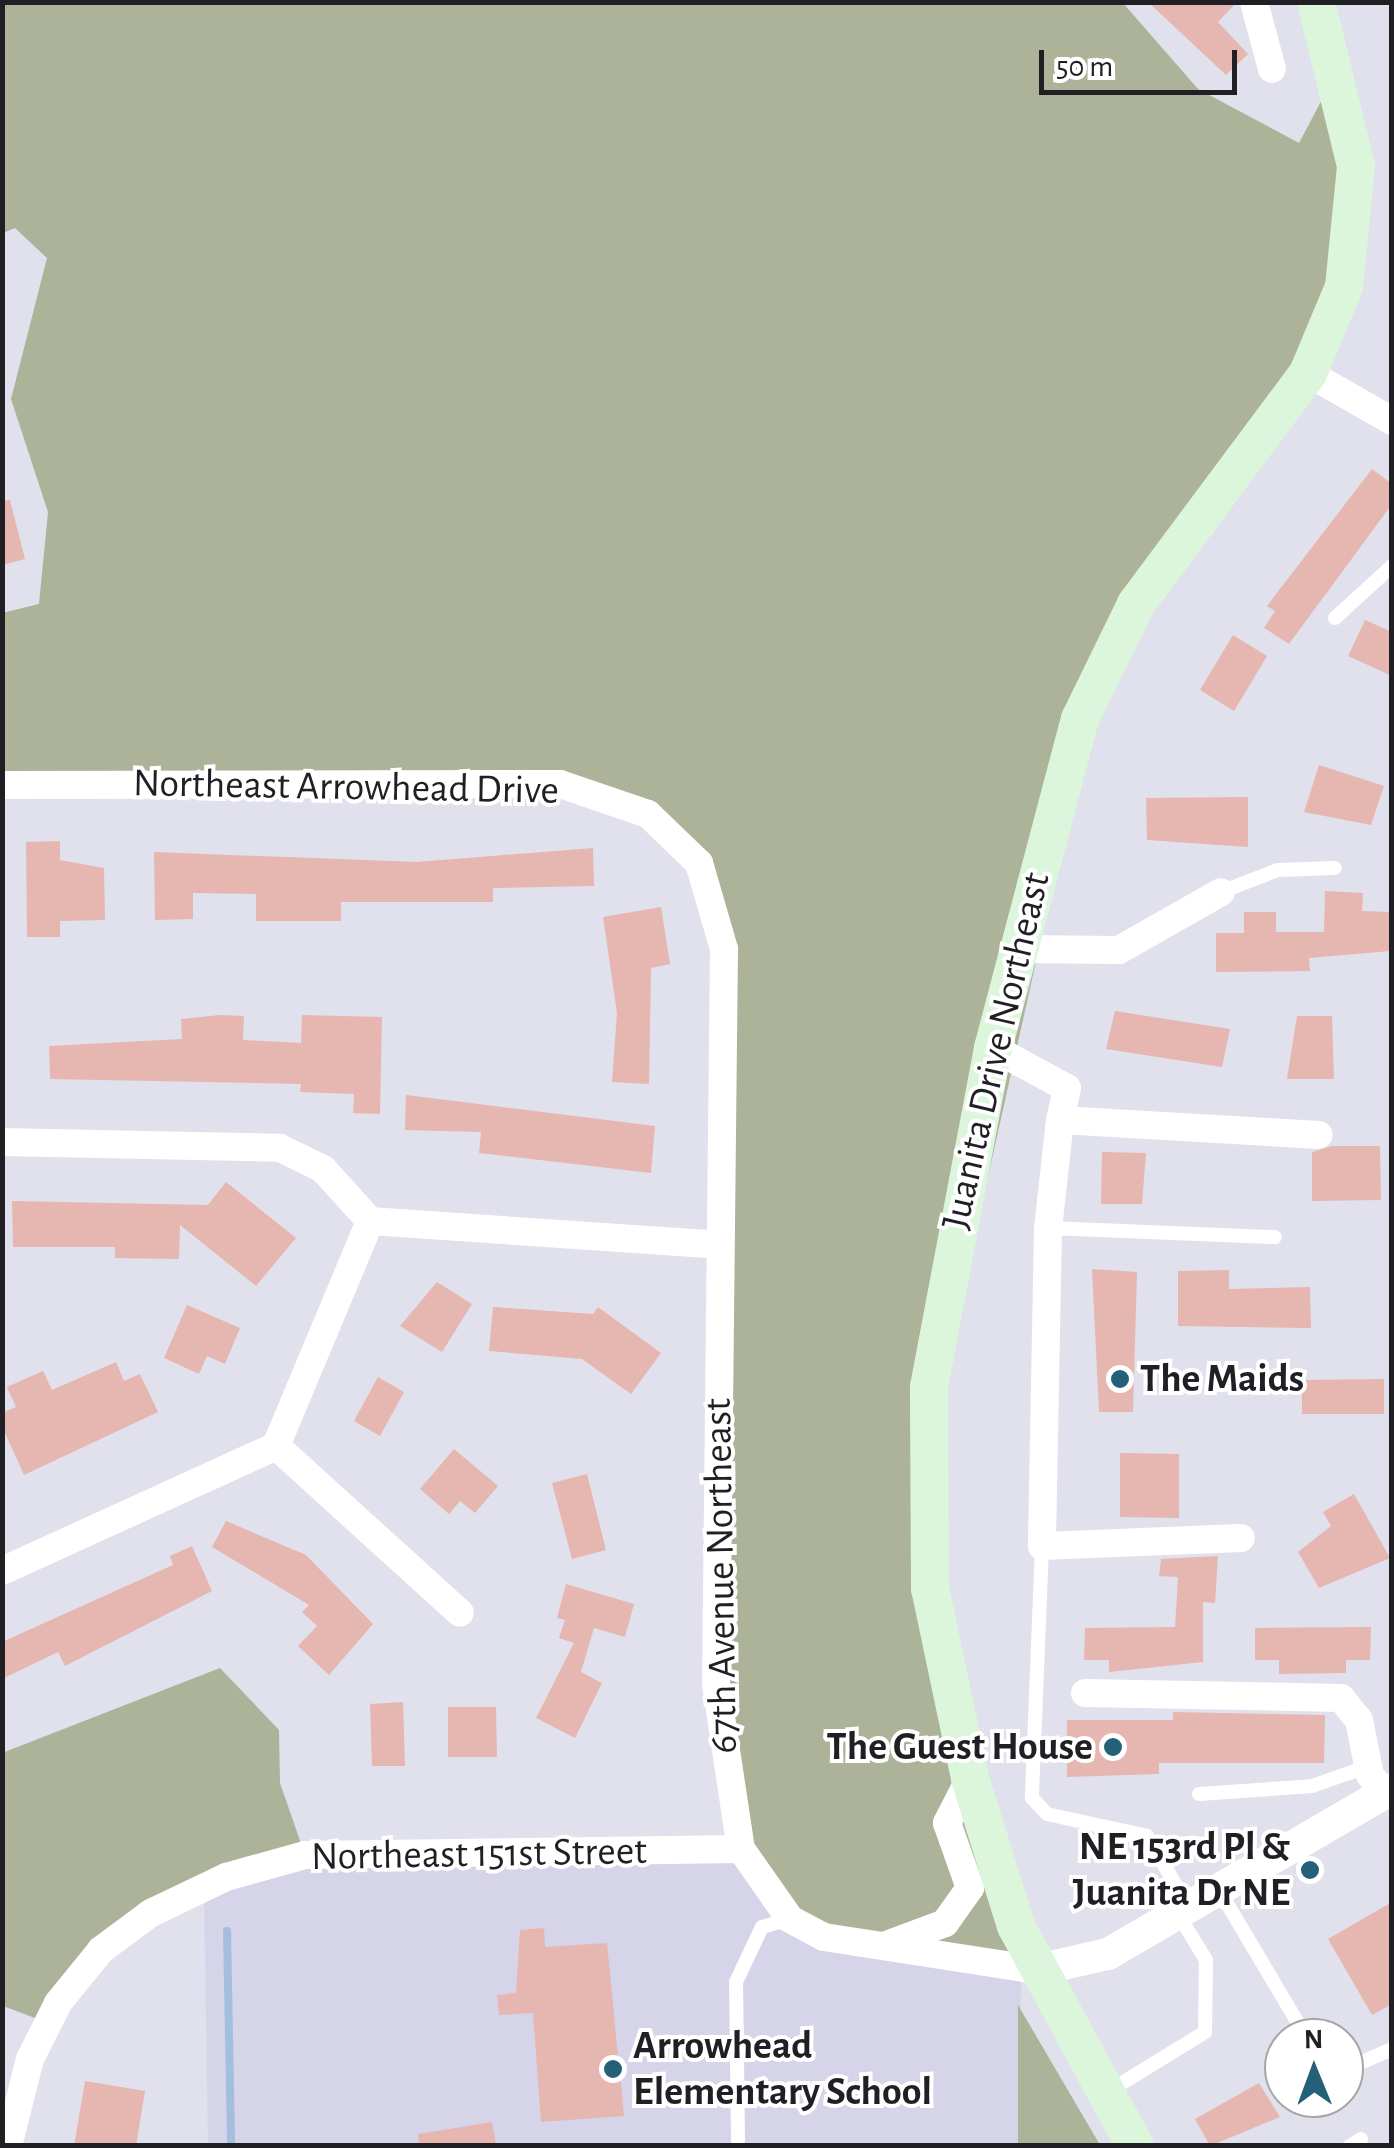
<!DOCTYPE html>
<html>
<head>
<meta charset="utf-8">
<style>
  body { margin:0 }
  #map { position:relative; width:1394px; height:2148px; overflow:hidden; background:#e1e0ed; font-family:"Alegreya Sans",sans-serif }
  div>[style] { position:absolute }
  .built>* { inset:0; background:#d6d4e9 }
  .green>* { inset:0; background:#acb399 }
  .stream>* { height:8px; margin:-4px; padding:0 4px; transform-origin:4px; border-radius:4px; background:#a4bedf }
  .building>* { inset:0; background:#e5b7b0 }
  .service>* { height:14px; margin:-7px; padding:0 7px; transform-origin:7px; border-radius:7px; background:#fff }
  .minor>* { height:28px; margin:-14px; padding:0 14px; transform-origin:14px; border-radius:14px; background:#fff }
  .tertiary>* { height:32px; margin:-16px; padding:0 16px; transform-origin:16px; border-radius:16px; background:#fff }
  .secondary>* { height:38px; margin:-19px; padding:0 19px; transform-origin:19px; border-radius:19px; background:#dcf6dc }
  .dots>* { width:28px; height:28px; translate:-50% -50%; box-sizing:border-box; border:5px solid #fff; border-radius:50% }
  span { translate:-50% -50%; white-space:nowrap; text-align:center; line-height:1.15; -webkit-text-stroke:8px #fff; paint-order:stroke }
  .street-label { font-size:40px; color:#201f24 }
  .poi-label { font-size:40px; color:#201f24; font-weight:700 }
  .left { translate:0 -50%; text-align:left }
  .right { translate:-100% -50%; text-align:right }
  .frame { position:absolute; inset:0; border:5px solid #201f24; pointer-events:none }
  .north { position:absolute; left:1264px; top:2018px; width:100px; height:100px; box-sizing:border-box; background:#fff; border:2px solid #a6a5a7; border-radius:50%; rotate:359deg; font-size:28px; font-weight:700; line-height:40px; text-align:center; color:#201f24 }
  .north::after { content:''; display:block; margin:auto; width:35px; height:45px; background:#246078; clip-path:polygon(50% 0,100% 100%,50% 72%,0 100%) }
  .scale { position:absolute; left:1039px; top:50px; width:198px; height:45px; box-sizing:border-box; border:5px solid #201f24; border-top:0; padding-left:12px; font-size:30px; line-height:35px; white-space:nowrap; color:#201f24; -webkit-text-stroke:8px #fff; paint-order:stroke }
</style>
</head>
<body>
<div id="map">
  <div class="built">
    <i style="clip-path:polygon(742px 1846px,823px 1938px,1021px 1981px,1020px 2145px,208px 2145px,204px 1887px,306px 1856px)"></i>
  </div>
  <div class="green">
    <i style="clip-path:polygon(3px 3px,1123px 3px,1198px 89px,1299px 143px,1343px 60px,1362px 271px,1136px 604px,1090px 720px,941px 1387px,943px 1656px,1021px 1981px,823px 1938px,769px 1893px,724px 1780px,724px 949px,699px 863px,608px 795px,3px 785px,2px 613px,39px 604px,48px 512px,11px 399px,47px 258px,15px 228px,3px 233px)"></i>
    <i style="clip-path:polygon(220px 1668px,279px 1730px,280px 1783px,305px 1855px,151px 1913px,51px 2024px,3px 2006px,2px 1753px)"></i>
    <i style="clip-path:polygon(1018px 2005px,1100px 2145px,1018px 2145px)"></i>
  </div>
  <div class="stream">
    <i style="left:227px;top:1931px;width:215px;rotate:88.9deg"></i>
  </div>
  <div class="building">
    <i style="clip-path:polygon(1148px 2px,1237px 2px,1218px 22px,1248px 54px,1226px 75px)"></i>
    <i style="clip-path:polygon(1372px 469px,1392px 484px,1392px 504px,1289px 644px,1264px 628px,1275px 611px,1267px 606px)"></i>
    <i style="clip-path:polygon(10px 500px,25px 559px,2px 565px,2px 501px)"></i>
    <i style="clip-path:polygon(1365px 620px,1392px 632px,1392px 676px,1348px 656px)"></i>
    <i style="clip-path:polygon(1233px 635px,1267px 656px,1234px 711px,1200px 690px)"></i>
    <i style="clip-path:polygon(1319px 765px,1384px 786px,1371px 825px,1304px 812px)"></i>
    <i style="clip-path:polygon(1248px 797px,1248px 847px,1147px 840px,1146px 798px)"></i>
    <i style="clip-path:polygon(60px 841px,60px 860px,104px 868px,105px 920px,60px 921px,60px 937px,27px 937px,26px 842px)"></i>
    <i style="clip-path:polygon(593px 848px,594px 886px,493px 888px,493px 902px,341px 902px,341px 921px,256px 921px,256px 894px,193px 893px,193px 919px,155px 920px,154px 852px,417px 862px)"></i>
    <i style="clip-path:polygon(1325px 891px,1363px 893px,1362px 911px,1391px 912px,1390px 951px,1309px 958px,1310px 971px,1216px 972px,1216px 933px,1244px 933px,1244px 912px,1276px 912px,1276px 932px,1324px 932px)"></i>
    <i style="clip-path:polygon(661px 907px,670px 964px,651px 968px,649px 1084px,612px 1082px,617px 1013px,603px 917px)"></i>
    <i style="clip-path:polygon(1115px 1011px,1230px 1029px,1222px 1067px,1106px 1049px)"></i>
    <i style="clip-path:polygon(220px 1015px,244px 1016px,243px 1040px,301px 1043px,302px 1015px,382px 1017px,380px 1114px,353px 1113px,354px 1094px,300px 1092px,301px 1084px,50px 1079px,49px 1046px,182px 1039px,181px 1019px)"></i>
    <i style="clip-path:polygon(1297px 1016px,1332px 1016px,1334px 1079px,1287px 1079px)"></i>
    <i style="clip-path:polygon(406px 1095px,655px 1126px,651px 1173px,479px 1153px,481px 1132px,405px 1130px)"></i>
    <i style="clip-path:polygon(1332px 1146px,1380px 1146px,1381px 1200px,1312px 1201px,1312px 1152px)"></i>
    <i style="clip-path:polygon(1102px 1152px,1146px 1153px,1142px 1204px,1101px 1204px)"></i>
    <i style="clip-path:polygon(226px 1182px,296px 1238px,256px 1286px,180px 1225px,179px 1259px,115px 1258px,115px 1247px,13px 1247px,12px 1201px,208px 1205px)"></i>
    <i style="clip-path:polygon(1092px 1269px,1137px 1272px,1133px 1412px,1099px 1412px)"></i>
    <i style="clip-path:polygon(1229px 1270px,1229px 1289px,1310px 1287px,1311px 1328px,1178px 1326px,1178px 1271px)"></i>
    <i style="clip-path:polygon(437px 1282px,472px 1304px,442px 1352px,400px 1326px)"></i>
    <i style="clip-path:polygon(187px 1305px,240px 1328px,225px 1364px,207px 1356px,199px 1374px,164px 1358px)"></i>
    <i style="clip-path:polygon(493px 1307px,593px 1314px,598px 1307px,661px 1353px,631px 1394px,582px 1359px,489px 1351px)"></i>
    <i style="clip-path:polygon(116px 1362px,124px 1381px,140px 1374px,158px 1412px,24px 1475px,2px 1426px,2px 1413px,16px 1407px,7px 1387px,43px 1371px,52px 1390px)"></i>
    <i style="clip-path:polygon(378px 1377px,404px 1392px,380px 1436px,354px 1421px)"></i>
    <i style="clip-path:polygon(1384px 1379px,1384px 1414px,1302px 1414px,1302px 1380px)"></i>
    <i style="clip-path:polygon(454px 1449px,498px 1486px,475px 1513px,460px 1501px,449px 1514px,420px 1489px)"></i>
    <i style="clip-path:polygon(1120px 1453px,1179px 1454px,1179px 1518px,1120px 1517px)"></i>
    <i style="clip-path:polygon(587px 1474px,606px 1550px,572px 1559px,552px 1483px)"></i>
    <i style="clip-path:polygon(1354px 1494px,1390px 1558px,1319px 1588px,1298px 1552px,1331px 1526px,1323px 1512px)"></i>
    <i style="clip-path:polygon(226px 1521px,306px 1555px,373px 1624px,329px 1675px,298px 1646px,317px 1626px,302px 1612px,309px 1605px,212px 1547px)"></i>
    <i style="clip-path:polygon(192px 1546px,212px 1591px,65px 1666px,58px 1652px,2px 1679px,2px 1642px,173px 1565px,170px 1556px)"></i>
    <i style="clip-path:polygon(1218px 1556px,1215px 1603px,1203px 1602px,1203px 1662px,1109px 1672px,1109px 1660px,1084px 1660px,1085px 1628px,1175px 1627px,1178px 1577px,1159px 1576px,1161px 1559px)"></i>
    <i style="clip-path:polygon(566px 1584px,634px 1604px,625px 1637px,594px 1628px,581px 1672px,602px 1683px,575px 1738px,536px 1718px,574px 1643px,559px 1638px,565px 1620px,557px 1618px)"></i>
    <i style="clip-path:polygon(1371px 1627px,1370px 1660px,1346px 1660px,1346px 1673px,1279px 1674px,1279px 1660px,1255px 1660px,1255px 1628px)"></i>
    <i style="clip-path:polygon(403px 1702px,405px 1766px,372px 1766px,370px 1704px)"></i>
    <i style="clip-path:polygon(448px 1707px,496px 1707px,497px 1757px,448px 1757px)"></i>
    <i style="clip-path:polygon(1173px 1712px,1325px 1715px,1324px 1763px,1159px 1763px,1159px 1774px,1067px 1777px,1067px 1720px,1173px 1720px)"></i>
    <i style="clip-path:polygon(1392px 1902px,1392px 2004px,1372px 2015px,1328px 1939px)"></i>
    <i style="clip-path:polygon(544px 1928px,545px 1947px,607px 1943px,624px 2116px,541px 2122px,533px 2013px,499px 2015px,497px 1995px,516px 1993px,520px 1930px)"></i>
    <i style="clip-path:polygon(85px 2081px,145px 2091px,136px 2146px,74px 2146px)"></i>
    <i style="clip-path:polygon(1259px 2083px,1280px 2117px,1210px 2146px,1195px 2119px)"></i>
    <i style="clip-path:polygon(492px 2122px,496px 2146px,419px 2146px,418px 2134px)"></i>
  </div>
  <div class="service">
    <i style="left:1335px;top:618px;width:77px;rotate:-42.4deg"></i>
    <i style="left:1221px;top:892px;width:61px;rotate:-21.1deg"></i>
    <i style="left:1278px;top:870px;width:57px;rotate:-2deg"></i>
    <i style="left:1048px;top:1228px;width:227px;rotate:2.3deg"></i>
    <i style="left:1042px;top:1546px;width:252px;rotate:92.3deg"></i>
    <i style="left:1032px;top:1798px;width:22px;rotate:47deg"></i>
    <i style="left:1047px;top:1814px;width:102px;rotate:12.4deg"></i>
    <i style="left:1147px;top:1836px;width:81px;rotate:59.6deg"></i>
    <i style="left:1199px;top:1794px;width:113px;rotate:-4deg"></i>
    <i style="left:1312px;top:1786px;width:60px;rotate:-19.3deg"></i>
    <i style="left:1219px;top:1890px;width:172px;rotate:59.3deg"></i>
    <i style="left:1344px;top:2070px;width:52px;rotate:-23.6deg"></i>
    <i style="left:1106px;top:2093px;width:116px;rotate:-31.6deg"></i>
    <i style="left:1205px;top:2032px;width:72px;rotate:-89.2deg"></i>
    <i style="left:1206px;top:1960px;width:54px;rotate:-121.3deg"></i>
    <i style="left:738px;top:2141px;width:159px;rotate:-90.7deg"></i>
    <i style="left:736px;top:1982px;width:61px;rotate:-64.7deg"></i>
    <i style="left:762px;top:1927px;width:29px;rotate:-16deg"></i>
    <i style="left:1350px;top:2146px;width:13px;rotate:-32deg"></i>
  </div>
  <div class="minor">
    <i style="left:1254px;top:2px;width:69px;rotate:75deg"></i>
    <i style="left:1308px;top:373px;width:97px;rotate:29.7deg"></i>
    <i style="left:2px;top:785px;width:558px;rotate:-0.1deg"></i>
    <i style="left:560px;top:784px;width:93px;rotate:18.8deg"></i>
    <i style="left:648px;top:814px;width:71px;rotate:43.9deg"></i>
    <i style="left:699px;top:863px;width:90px;rotate:73.8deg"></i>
    <i style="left:724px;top:949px;width:735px;rotate:90.62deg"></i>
    <i style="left:716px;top:1684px;width:167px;rotate:81.4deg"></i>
    <i style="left:741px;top:1849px;width:85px;rotate:55deg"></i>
    <i style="left:790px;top:1919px;width:38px;rotate:28deg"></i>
    <i style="left:824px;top:1937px;width:216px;rotate:8.8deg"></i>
    <i style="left:1018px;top:949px;width:101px;rotate:0.6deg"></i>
    <i style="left:1119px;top:950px;width:117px;rotate:-29.6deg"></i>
    <i style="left:993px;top:1048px;width:84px;rotate:28.4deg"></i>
    <i style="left:1067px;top:1088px;width:33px;rotate:102deg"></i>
    <i style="left:1060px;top:1120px;width:259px;rotate:3.3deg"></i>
    <i style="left:1060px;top:1120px;width:109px;rotate:96.3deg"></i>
    <i style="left:1048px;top:1228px;width:318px;rotate:91.1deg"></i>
    <i style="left:1042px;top:1546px;width:199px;rotate:-2.3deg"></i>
    <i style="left:2px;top:1142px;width:278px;rotate:1.2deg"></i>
    <i style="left:280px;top:1148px;width:48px;rotate:26deg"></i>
    <i style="left:323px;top:1169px;width:70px;rotate:47.9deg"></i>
    <i style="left:370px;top:1221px;width:350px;rotate:3.9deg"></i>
    <i style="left:276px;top:1446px;width:248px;rotate:42.2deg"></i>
    <i style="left:2px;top:1571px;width:301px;rotate:-24.5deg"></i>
    <i style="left:276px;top:1446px;width:244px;rotate:-67.3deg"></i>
    <i style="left:1085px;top:1693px;width:256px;rotate:1.1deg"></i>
    <i style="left:1341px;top:1698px;width:28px;rotate:51deg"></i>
    <i style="left:1359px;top:1720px;width:56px;rotate:78.7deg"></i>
    <i style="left:1370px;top:1775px;width:23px;rotate:52deg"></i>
    <i style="left:886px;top:1945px;width:63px;rotate:-20.4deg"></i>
    <i style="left:945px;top:1923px;width:43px;rotate:-54.5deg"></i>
    <i style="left:970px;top:1888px;width:69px;rotate:-109.5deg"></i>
    <i style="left:947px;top:1823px;width:51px;rotate:-62.9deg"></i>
    <i style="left:8px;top:2146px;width:90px;rotate:-75.8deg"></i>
    <i style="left:30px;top:2059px;width:63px;rotate:-63.4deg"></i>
    <i style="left:58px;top:2003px;width:68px;rotate:-50.9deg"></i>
    <i style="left:101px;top:1950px;width:62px;rotate:-36.5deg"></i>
    <i style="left:151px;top:1913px;width:83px;rotate:-25.6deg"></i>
    <i style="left:226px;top:1877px;width:82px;rotate:-15.6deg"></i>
    <i style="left:305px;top:1855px;width:436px;rotate:-0.8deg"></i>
  </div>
  <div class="tertiary">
    <i style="left:1037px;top:1970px;width:73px;rotate:-12.7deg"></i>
    <i style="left:1108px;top:1954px;width:328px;rotate:-30.2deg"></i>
  </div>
  <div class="secondary">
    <i style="left:1135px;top:2146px;width:250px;rotate:-118.4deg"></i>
    <i style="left:1016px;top:1926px;width:155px;rotate:-107.3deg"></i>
    <i style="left:970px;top:1778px;width:193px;rotate:-101.9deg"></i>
    <i style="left:930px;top:1589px;width:202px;rotate:-90.3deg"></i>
    <i style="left:929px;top:1387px;width:345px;rotate:-79.3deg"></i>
    <i style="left:993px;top:1048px;width:340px;rotate:-75.2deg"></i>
    <i style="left:1080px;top:719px;width:128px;rotate:-64deg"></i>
    <i style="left:1136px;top:604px;width:288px;rotate:-53.3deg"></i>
    <i style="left:1308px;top:373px;width:93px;rotate:-67.3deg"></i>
    <i style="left:1344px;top:287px;width:122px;rotate:-84.3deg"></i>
    <i style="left:1356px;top:166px;width:169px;rotate:-103.7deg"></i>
  </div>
  <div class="dots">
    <i style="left:1120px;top:1379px;background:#246078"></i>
    <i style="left:1113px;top:1747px;background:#246078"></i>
    <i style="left:1310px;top:1870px;background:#246078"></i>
    <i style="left:613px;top:2069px;background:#246078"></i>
  </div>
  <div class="street-label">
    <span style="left:346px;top:787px;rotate:1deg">Northeast Arrowhead Drive</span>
    <span style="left:996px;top:1051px;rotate:-77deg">Juanita Drive Northeast</span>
    <span style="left:721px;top:1576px;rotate:-91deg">67th Avenue Northeast</span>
    <span style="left:479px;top:1854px;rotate:-1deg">Northeast 151st Street</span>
  </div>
  <div class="poi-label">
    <span class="left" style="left:1140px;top:1379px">The Maids</span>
    <span class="right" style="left:1093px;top:1747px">The Guest House</span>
    <span class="right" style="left:1290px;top:1870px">NE 153rd Pl &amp;<br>Juanita Dr NE</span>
    <span class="left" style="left:633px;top:2069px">Arrowhead<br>Elementary School</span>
  </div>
  <div class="frame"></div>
  <div class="north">N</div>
  <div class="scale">50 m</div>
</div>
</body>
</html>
